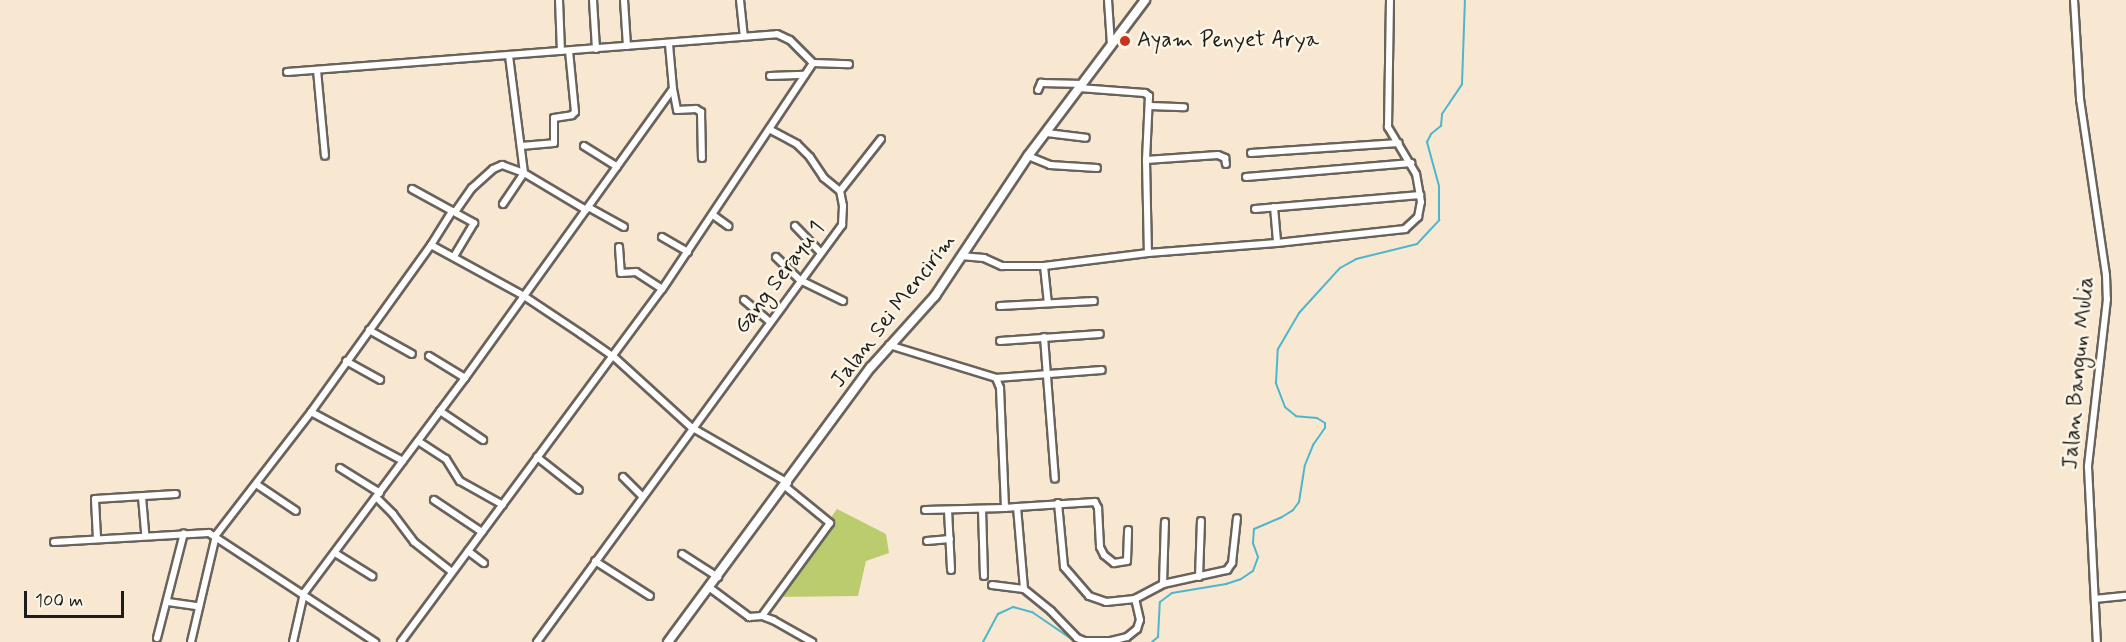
<!DOCTYPE html>
<html>
<head>
<meta charset="utf-8">
<style>
  body { margin:0 }
  #map { position:relative; width:2126px; height:642px; overflow:hidden; background:#f8e8d2; font-family:Mynerve,sans-serif }
  div>[style] { position:absolute }
  .green>* { inset:0; background:#bbcc6f }
  .stream>* { height:2px; margin:-1px; padding:0 1px; transform-origin:1px; border-radius:1px; background:#4eb6cc }
  .roads { filter:drop-shadow(2px 0 #69635c) drop-shadow(-2px 0 #69635c) drop-shadow(0 2px #69635c) drop-shadow(0 -2px #69635c) }
  .minor>* { height:6px; margin:-3px; padding:0 3px; transform-origin:3px; border-radius:3px; background:#fff }
  .tertiary>* { height:8px; margin:-4px; padding:0 4px; transform-origin:4px; border-radius:4px; background:#fff }
  .dots>* { width:16px; height:16px; translate:-50% -50%; box-sizing:border-box; border:3px solid #fcf5e5; border-radius:50% }
  span { translate:-50% -50%; white-space:nowrap; text-align:center; line-height:1.15; -webkit-text-stroke:5px #fcf5e5; paint-order:stroke }
  .poi-label { font-size:22px; color:#1c1c1c }
  .left { translate:0 -50%; text-align:left }
  .street-label { font-size:22px; color:#1c1c1c }
  .scale { position:absolute; left:24px; top:591px; width:100px; height:27px; box-sizing:border-box; border:3px solid #1c1c1c; border-top:0; padding-left:8px; font-size:18px; line-height:21px; white-space:nowrap; color:#1c1c1c; -webkit-text-stroke:4px #fcf5e5; paint-order:stroke }
</style>
</head>
<body>
<div id="map">
  <div class="green">
    <i style="clip-path:polygon(837px 509px,886px 534px,889px 553px,866px 561px,858px 596px,775px 597px)"></i>
  </div>
  <div class="stream">
    <i style="left:983px;top:642px;width:32px;rotate:-62deg"></i>
    <i style="left:998px;top:614px;width:17px;rotate:-25deg"></i>
    <i style="left:1013px;top:607px;width:20px;rotate:15deg"></i>
    <i style="left:1032px;top:612px;width:53px;rotate:34.3deg"></i>
    <i style="left:1152px;top:642px;width:8px;rotate:-40deg"></i>
    <i style="left:1158px;top:637px;width:35px;rotate:-87deg"></i>
    <i style="left:1160px;top:602px;width:15px;rotate:-37deg"></i>
    <i style="left:1172px;top:593px;width:55px;rotate:-9.5deg"></i>
    <i style="left:1226px;top:584px;width:16px;rotate:-18deg"></i>
    <i style="left:1241px;top:579px;width:14px;rotate:-34deg"></i>
    <i style="left:1253px;top:571px;width:15px;rotate:-70deg"></i>
    <i style="left:1258px;top:557px;width:15px;rotate:-110deg"></i>
    <i style="left:1253px;top:543px;width:14px;rotate:-86deg"></i>
    <i style="left:1254px;top:529px;width:30px;rotate:-23deg"></i>
    <i style="left:1282px;top:517px;width:13px;rotate:-32deg"></i>
    <i style="left:1293px;top:510px;width:10px;rotate:-53deg"></i>
    <i style="left:1299px;top:502px;width:37px;rotate:-81deg"></i>
    <i style="left:1305px;top:465px;width:22px;rotate:-68deg"></i>
    <i style="left:1313px;top:445px;width:21px;rotate:-55deg"></i>
    <i style="left:1325px;top:428px;width:5px;rotate:-90deg"></i>
    <i style="left:1325px;top:423px;width:9px;rotate:-148deg"></i>
    <i style="left:1317px;top:418px;width:21px;rotate:-175deg"></i>
    <i style="left:1296px;top:416px;width:14px;rotate:-141deg"></i>
    <i style="left:1285px;top:407px;width:26px;rotate:-111deg"></i>
    <i style="left:1276px;top:383px;width:34px;rotate:-87deg"></i>
    <i style="left:1278px;top:349px;width:42px;rotate:-59.7deg"></i>
    <i style="left:1299px;top:313px;width:61px;rotate:-47.7deg"></i>
    <i style="left:1340px;top:268px;width:18px;rotate:-29deg"></i>
    <i style="left:1356px;top:259px;width:63px;rotate:-13.8deg"></i>
    <i style="left:1417px;top:244px;width:33px;rotate:-47deg"></i>
    <i style="left:1439px;top:220px;width:34px;rotate:-90deg"></i>
    <i style="left:1439px;top:186px;width:46px;rotate:-105.3deg"></i>
    <i style="left:1427px;top:142px;width:9px;rotate:-63deg"></i>
    <i style="left:1431px;top:134px;width:13px;rotate:-39deg"></i>
    <i style="left:1441px;top:126px;width:12px;rotate:-85deg"></i>
    <i style="left:1442px;top:114px;width:36px;rotate:-56deg"></i>
    <i style="left:1462px;top:84px;width:84px;rotate:-88deg"></i>
  </div>
  <div class="roads">
    <div class="minor">
      <i style="left:559px;top:0;width:51px;rotate:87.8deg"></i>
      <i style="left:593px;top:0;width:49px;rotate:86.5deg"></i>
      <i style="left:624px;top:0;width:46px;rotate:86.3deg"></i>
      <i style="left:740px;top:0;width:36px;rotate:84deg"></i>
      <i style="left:1108px;top:0;width:45px;rotate:86.2deg"></i>
      <i style="left:2074px;top:0;width:99px;rotate:86.5deg"></i>
      <i style="left:2080px;top:99px;width:178px;rotate:81.6deg"></i>
      <i style="left:2106px;top:275px;width:24px;rotate:88deg"></i>
      <i style="left:2107px;top:299px;width:169px;rotate:96.5deg"></i>
      <i style="left:2088px;top:467px;width:175px;rotate:87.1deg"></i>
      <i style="left:813px;top:63px;width:36px;rotate:2deg"></i>
      <i style="left:317px;top:70px;width:86px;rotate:84.7deg"></i>
      <i style="left:287px;top:72px;width:491px;rotate:-4.4deg"></i>
      <i style="left:777px;top:34px;width:14px;rotate:25deg"></i>
      <i style="left:790px;top:40px;width:33px;rotate:45deg"></i>
      <i style="left:813px;top:63px;width:272px;rotate:123.7deg"></i>
      <i style="left:662px;top:289px;width:439px;rotate:126.5deg"></i>
      <i style="left:770px;top:76px;width:35px;rotate:-2deg"></i>
      <i style="left:1079px;top:88px;width:66px;rotate:4.3deg"></i>
      <i style="left:1145px;top:93px;width:5px;rotate:37deg"></i>
      <i style="left:1149px;top:96px;width:64px;rotate:92.7deg"></i>
      <i style="left:1146px;top:160px;width:93px;rotate:88.8deg"></i>
      <i style="left:673px;top:89px;width:21px;rotate:79deg"></i>
      <i style="left:677px;top:110px;width:19px;rotate:-3deg"></i>
      <i style="left:696px;top:109px;width:6px;rotate:31deg"></i>
      <i style="left:701px;top:112px;width:46px;rotate:88.8deg"></i>
      <i style="left:1038px;top:90px;width:8px;rotate:-67deg"></i>
      <i style="left:1041px;top:83px;width:42px;rotate:1.4deg"></i>
      <i style="left:1150px;top:106px;width:34px;rotate:2deg"></i>
      <i style="left:1047px;top:133px;width:39px;rotate:7deg"></i>
      <i style="left:521px;top:146px;width:33px;rotate:-5deg"></i>
      <i style="left:554px;top:143px;width:25px;rotate:-90deg"></i>
      <i style="left:554px;top:118px;width:18px;rotate:-9deg"></i>
      <i style="left:572px;top:115px;width:4px;rotate:-45deg"></i>
      <i style="left:575px;top:112px;width:61px;rotate:-95.6deg"></i>
      <i style="left:584px;top:146px;width:39px;rotate:32deg"></i>
      <i style="left:1251px;top:153px;width:148px;rotate:-3.9deg"></i>
      <i style="left:1028px;top:156px;width:24px;rotate:22deg"></i>
      <i style="left:1050px;top:165px;width:47px;rotate:3.7deg"></i>
      <i style="left:1146px;top:160px;width:72px;rotate:-4deg"></i>
      <i style="left:1218px;top:155px;width:8px;rotate:23deg"></i>
      <i style="left:1225px;top:158px;width:6px;rotate:81deg"></i>
      <i style="left:1246px;top:177px;width:166px;rotate:-4.8deg"></i>
      <i style="left:412px;top:189px;width:71px;rotate:28.7deg"></i>
      <i style="left:474px;top:223px;width:39px;rotate:121deg"></i>
      <i style="left:840px;top:191px;width:66px;rotate:-51.7deg"></i>
      <i style="left:503px;top:204px;width:37px;rotate:-56deg"></i>
      <i style="left:524px;top:173px;width:118px;rotate:-97.3deg"></i>
      <i style="left:588px;top:207px;width:41px;rotate:29.1deg"></i>
      <i style="left:1274px;top:207px;width:36px;rotate:85deg"></i>
      <i style="left:1255px;top:209px;width:166px;rotate:-4.8deg"></i>
      <i style="left:455px;top:212px;width:29px;rotate:-55deg"></i>
      <i style="left:472px;top:188px;width:28px;rotate:-42deg"></i>
      <i style="left:493px;top:169px;width:10px;rotate:-24deg"></i>
      <i style="left:502px;top:165px;width:23px;rotate:20deg"></i>
      <i style="left:524px;top:173px;width:72px;rotate:30.8deg"></i>
      <i style="left:713px;top:215px;width:19px;rotate:36deg"></i>
      <i style="left:795px;top:226px;width:37px;rotate:46deg"></i>
      <i style="left:662px;top:237px;width:30px;rotate:30deg"></i>
      <i style="left:431px;top:245px;width:40px;rotate:-58deg"></i>
      <i style="left:619px;top:247px;width:26px;rotate:86deg"></i>
      <i style="left:621px;top:273px;width:15px;rotate:-4deg"></i>
      <i style="left:636px;top:272px;width:31px;rotate:33deg"></i>
      <i style="left:961px;top:256px;width:23px;rotate:5deg"></i>
      <i style="left:984px;top:258px;width:20px;rotate:24deg"></i>
      <i style="left:1002px;top:266px;width:42px"></i>
      <i style="left:1044px;top:266px;width:105px;rotate:-7.1deg"></i>
      <i style="left:1148px;top:253px;width:129px;rotate:-4.4deg"></i>
      <i style="left:1277px;top:243px;width:129px;rotate:-6.2deg"></i>
      <i style="left:1405px;top:229px;width:18px;rotate:-43deg"></i>
      <i style="left:1418px;top:217px;width:15px;rotate:-79deg"></i>
      <i style="left:1421px;top:202px;width:28px;rotate:-100deg"></i>
      <i style="left:1416px;top:174px;width:55px;rotate:-120.8deg"></i>
      <i style="left:1388px;top:127px;width:127px;rotate:-89.1deg"></i>
      <i style="left:776px;top:257px;width:33px;rotate:44deg"></i>
      <i style="left:800px;top:280px;width:48px;rotate:26deg"></i>
      <i style="left:1044px;top:266px;width:37px;rotate:84deg"></i>
      <i style="left:744px;top:300px;width:33px;rotate:40deg"></i>
      <i style="left:1000px;top:306px;width:94px;rotate:-3deg"></i>
      <i style="left:369px;top:330px;width:49px;rotate:29.2deg"></i>
      <i style="left:1044px;top:337px;width:142px;rotate:85.6deg"></i>
      <i style="left:1000px;top:341px;width:100px;rotate:-4deg"></i>
      <i style="left:889px;top:345px;width:112px;rotate:17.1deg"></i>
      <i style="left:996px;top:378px;width:106px;rotate:-4.3deg"></i>
      <i style="left:429px;top:356px;width:42px;rotate:31.4deg"></i>
      <i style="left:346px;top:361px;width:39px;rotate:29deg"></i>
      <i style="left:996px;top:378px;width:11px;rotate:68deg"></i>
      <i style="left:1000px;top:388px;width:120px;rotate:87.6deg"></i>
      <i style="left:1005px;top:508px;width:12px;rotate:-5deg"></i>
      <i style="left:1017px;top:507px;width:82px;rotate:85.1deg"></i>
      <i style="left:1024px;top:589px;width:35px;rotate:39deg"></i>
      <i style="left:1051px;top:611px;width:37px;rotate:46deg"></i>
      <i style="left:1077px;top:638px;width:8px;rotate:23deg"></i>
      <i style="left:1084px;top:641px;width:27px"></i>
      <i style="left:1111px;top:641px;width:16px;rotate:-14deg"></i>
      <i style="left:1127px;top:637px;width:13px;rotate:-39deg"></i>
      <i style="left:1137px;top:629px;width:9px;rotate:-72deg"></i>
      <i style="left:1140px;top:620px;width:22px;rotate:-103deg"></i>
      <i style="left:440px;top:411px;width:52px;rotate:34deg"></i>
      <i style="left:311px;top:412px;width:104px;rotate:28deg"></i>
      <i style="left:418px;top:441px;width:33px;rotate:33deg"></i>
      <i style="left:446px;top:459px;width:26px;rotate:58deg"></i>
      <i style="left:460px;top:481px;width:49px;rotate:29.2deg"></i>
      <i style="left:537px;top:457px;width:53px;rotate:38.2deg"></i>
      <i style="left:340px;top:468px;width:47px;rotate:32deg"></i>
      <i style="left:623px;top:477px;width:27px;rotate:45deg"></i>
      <i style="left:256px;top:484px;width:48px;rotate:34deg"></i>
      <i style="left:786px;top:487px;width:57px;rotate:39.3deg"></i>
      <i style="left:830px;top:523px;width:115px;rotate:126.2deg"></i>
      <i style="left:762px;top:616px;width:12px;rotate:20deg"></i>
      <i style="left:773px;top:620px;width:45px;rotate:29.4deg"></i>
      <i style="left:142px;top:497px;width:38px;rotate:85deg"></i>
      <i style="left:376px;top:497px;width:24px;rotate:45deg"></i>
      <i style="left:393px;top:514px;width:35px;rotate:53deg"></i>
      <i style="left:414px;top:542px;width:48px;rotate:38.3deg"></i>
      <i style="left:434px;top:500px;width:58px;rotate:33.7deg"></i>
      <i style="left:1058px;top:503px;width:64px;rotate:84.6deg"></i>
      <i style="left:1064px;top:567px;width:38px;rotate:49deg"></i>
      <i style="left:1089px;top:596px;width:18px;rotate:19deg"></i>
      <i style="left:1106px;top:602px;width:29px;rotate:-6deg"></i>
      <i style="left:1135px;top:599px;width:32px;rotate:-28deg"></i>
      <i style="left:1163px;top:584px;width:66px;rotate:-12.3deg"></i>
      <i style="left:1227px;top:570px;width:9px;rotate:-54deg"></i>
      <i style="left:1232px;top:563px;width:45px;rotate:-83.7deg"></i>
      <i style="left:1017px;top:507px;width:78px;rotate:-3.7deg"></i>
      <i style="left:1095px;top:502px;width:7px;rotate:63deg"></i>
      <i style="left:1098px;top:508px;width:39px;rotate:87deg"></i>
      <i style="left:1100px;top:547px;width:9px;rotate:63deg"></i>
      <i style="left:1104px;top:555px;width:13px;rotate:39deg"></i>
      <i style="left:1114px;top:563px;width:13px;rotate:-9deg"></i>
      <i style="left:1127px;top:561px;width:31px;rotate:-88deg"></i>
      <i style="left:982px;top:509px;width:67px;rotate:88.3deg"></i>
      <i style="left:925px;top:510px;width:80px;rotate:-1.4deg"></i>
      <i style="left:948px;top:510px;width:60px;rotate:87.1deg"></i>
      <i style="left:97px;top:538px;width:39px;rotate:-93deg"></i>
      <i style="left:95px;top:499px;width:81px;rotate:-3.5deg"></i>
      <i style="left:927px;top:541px;width:23px;rotate:-5deg"></i>
      <i style="left:54px;top:542px;width:155px;rotate:-3.3deg"></i>
      <i style="left:209px;top:533px;width:199px;rotate:33.3deg"></i>
      <i style="left:468px;top:551px;width:20px;rotate:37deg"></i>
      <i style="left:335px;top:553px;width:44px;rotate:31.9deg"></i>
      <i style="left:682px;top:554px;width:43px;rotate:32.6deg"></i>
      <i style="left:595px;top:561px;width:65px;rotate:32.5deg"></i>
      <i style="left:1199px;top:577px;width:56px;rotate:-88deg"></i>
      <i style="left:1163px;top:584px;width:62px;rotate:-88.2deg"></i>
      <i style="left:992px;top:585px;width:32px;rotate:7deg"></i>
      <i style="left:710px;top:588px;width:49px;rotate:36.6deg"></i>
      <i style="left:749px;top:617px;width:13px;rotate:-4deg"></i>
      <i style="left:2095px;top:599px;width:31px;rotate:-6deg"></i>
      <i style="left:168px;top:602px;width:30px;rotate:8deg"></i>
      <i style="left:157px;top:638px;width:108px;rotate:-75.6deg"></i>
      <i style="left:191px;top:642px;width:110px;rotate:-76.8deg"></i>
      <i style="left:216px;top:535px;width:155px;rotate:-52.3deg"></i>
      <i style="left:311px;top:412px;width:206px;rotate:-54.3deg"></i>
      <i style="left:431px;top:245px;width:106px;rotate:28.7deg"></i>
      <i style="left:524px;top:296px;width:69px;rotate:33.7deg"></i>
      <i style="left:581px;top:334px;width:39px;rotate:35deg"></i>
      <i style="left:613px;top:356px;width:105px;rotate:42.3deg"></i>
      <i style="left:691px;top:427px;width:112px;rotate:30deg"></i>
      <i style="left:293px;top:642px;width:50px;rotate:-77.3deg"></i>
      <i style="left:304px;top:593px;width:269px;rotate:-53.2deg"></i>
      <i style="left:465px;top:378px;width:356px;rotate:-54.3deg"></i>
      <i style="left:673px;top:89px;width:45px;rotate:-95.1deg"></i>
      <i style="left:537px;top:642px;width:517px;rotate:-53.82deg"></i>
      <i style="left:842px;top:225px;width:19px;rotate:-87deg"></i>
      <i style="left:843px;top:206px;width:15px;rotate:-101deg"></i>
      <i style="left:840px;top:191px;width:21px;rotate:-141deg"></i>
      <i style="left:824px;top:178px;width:25px;rotate:-124deg"></i>
      <i style="left:810px;top:157px;width:18px;rotate:-135deg"></i>
      <i style="left:797px;top:144px;width:30px;rotate:-152deg"></i>
    </div>
    <div class="tertiary">
      <i style="left:668px;top:642px;width:342px;rotate:-53.6deg"></i>
      <i style="left:871px;top:367px;width:96px;rotate:-48deg"></i>
      <i style="left:935px;top:296px;width:168px;rotate:-56.4deg"></i>
      <i style="left:1028px;top:156px;width:195px;rotate:-53.1deg"></i>
    </div>
  </div>
  <div class="dots">
    <i style="left:1125px;top:41px;background:#c8321e"></i>
  </div>
  <div class="poi-label">
    <span class="left" style="left:1137px;top:41px">Ayam Penyet Arya</span>
  </div>
  <div class="street-label">
    <span style="left:780px;top:278px;rotate:-53deg">Gang Serayu 1</span>
    <span style="left:894px;top:311px;rotate:-52deg">Jalan Sei Mencirim</span>
    <span style="left:2079px;top:373px;rotate:-85deg">Jalan Bangun Mulia</span>
  </div>
  <div class="scale">100 m</div>
</div>
</body>
</html>
